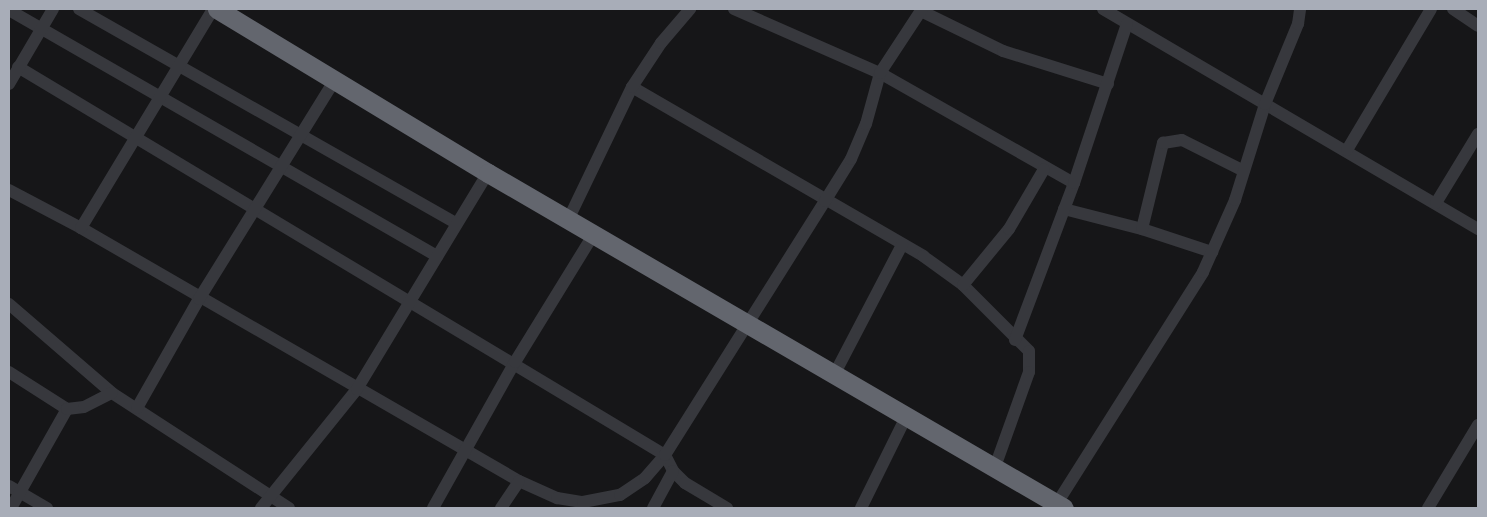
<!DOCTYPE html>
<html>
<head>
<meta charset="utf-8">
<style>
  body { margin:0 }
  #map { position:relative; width:1487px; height:517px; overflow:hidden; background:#161618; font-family:"Roboto Condensed",sans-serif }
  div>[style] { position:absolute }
  .minor>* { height:12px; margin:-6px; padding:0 6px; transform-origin:6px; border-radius:6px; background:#37383d }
  .highway>* { height:19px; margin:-9.5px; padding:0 9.5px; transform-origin:9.5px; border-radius:9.5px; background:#63666e }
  span { translate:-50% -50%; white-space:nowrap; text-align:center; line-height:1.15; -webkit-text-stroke:4px #111113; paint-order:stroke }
  .frame { position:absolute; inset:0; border:10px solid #a8adb8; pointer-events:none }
</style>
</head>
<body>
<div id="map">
  <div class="minor">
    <i style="left:79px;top:9px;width:434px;rotate:29.6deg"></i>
    <i style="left:734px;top:9px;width:159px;rotate:23.7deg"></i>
    <i style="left:880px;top:73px;width:223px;rotate:29.6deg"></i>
    <i style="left:1103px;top:9px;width:435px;rotate:30.4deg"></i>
    <i style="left:1453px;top:9px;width:30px;rotate:34deg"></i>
    <i style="left:9px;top:10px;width:494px;rotate:29.9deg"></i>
    <i style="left:921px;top:11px;width:91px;rotate:26deg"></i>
    <i style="left:1003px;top:51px;width:110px;rotate:17.4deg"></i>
    <i style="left:18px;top:67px;width:754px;rotate:30.95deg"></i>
    <i style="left:665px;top:455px;width:18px;rotate:63deg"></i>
    <i style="left:673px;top:471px;width:17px;rotate:45deg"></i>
    <i style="left:685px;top:483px;width:49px;rotate:30.8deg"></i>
    <i style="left:9px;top:84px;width:87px;rotate:-59.6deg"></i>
    <i style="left:632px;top:87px;width:337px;rotate:30.1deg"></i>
    <i style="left:923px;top:256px;width:49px;rotate:35.9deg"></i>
    <i style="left:963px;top:285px;width:93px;rotate:45deg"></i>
    <i style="left:1029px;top:351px;width:21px;rotate:90deg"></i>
    <i style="left:1029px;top:372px;width:101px;rotate:109.7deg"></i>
    <i style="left:1347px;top:150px;width:164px;rotate:-59.2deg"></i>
    <i style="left:9px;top:190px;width:81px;rotate:27.8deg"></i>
    <i style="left:81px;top:228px;width:506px;rotate:30.01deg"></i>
    <i style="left:519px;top:481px;width:42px;rotate:24.1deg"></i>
    <i style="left:557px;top:498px;width:26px;rotate:9deg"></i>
    <i style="left:583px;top:502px;width:38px;rotate:-11deg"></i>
    <i style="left:620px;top:495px;width:30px;rotate:-34deg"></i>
    <i style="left:645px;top:478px;width:30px;rotate:-49deg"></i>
    <i style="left:665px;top:455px;width:300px;rotate:-57.8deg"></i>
    <i style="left:825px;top:201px;width:49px;rotate:-58.2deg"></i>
    <i style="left:851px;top:159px;width:38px;rotate:-67deg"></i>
    <i style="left:866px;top:124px;width:53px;rotate:-74.6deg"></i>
    <i style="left:880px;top:73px;width:77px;rotate:-56.7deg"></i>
    <i style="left:1436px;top:203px;width:81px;rotate:-58.7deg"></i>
    <i style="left:1064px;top:209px;width:81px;rotate:14.4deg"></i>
    <i style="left:1142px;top:229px;width:74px;rotate:18.2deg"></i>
    <i style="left:568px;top:220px;width:148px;rotate:-64.3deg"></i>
    <i style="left:632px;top:87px;width:53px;rotate:-56.6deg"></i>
    <i style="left:661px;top:43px;width:45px;rotate:-49.5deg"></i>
    <i style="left:81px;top:228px;width:256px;rotate:-58.9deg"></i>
    <i style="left:1142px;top:229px;width:89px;rotate:-76.3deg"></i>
    <i style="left:1163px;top:143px;width:19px;rotate:-9deg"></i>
    <i style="left:1182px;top:140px;width:69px;rotate:26.6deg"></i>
    <i style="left:963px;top:285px;width:72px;rotate:-50.6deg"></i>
    <i style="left:1009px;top:229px;width:69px;rotate:-59.7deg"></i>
    <i style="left:9px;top:304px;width:136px;rotate:40.8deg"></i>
    <i style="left:112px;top:393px;width:211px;rotate:33deg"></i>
    <i style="left:1015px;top:340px;width:168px;rotate:-69.4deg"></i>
    <i style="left:1074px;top:183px;width:168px;rotate:-71.6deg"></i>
    <i style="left:9px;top:372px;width:69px;rotate:32.5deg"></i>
    <i style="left:834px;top:375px;width:147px;rotate:-62.4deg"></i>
    <i style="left:137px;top:408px;width:125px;rotate:-60.4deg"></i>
    <i style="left:199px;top:299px;width:260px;rotate:-58.2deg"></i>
    <i style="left:9px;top:486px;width:44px;rotate:30.1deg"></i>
    <i style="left:11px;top:508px;width:114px;rotate:-60.5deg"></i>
    <i style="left:67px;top:409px;width:17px;rotate:-7deg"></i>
    <i style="left:84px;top:407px;width:31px;rotate:-27deg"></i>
    <i style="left:261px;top:508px;width:153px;rotate:-51.1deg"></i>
    <i style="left:357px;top:389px;width:253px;rotate:-58.8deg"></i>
    <i style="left:433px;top:508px;width:167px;rotate:-60.7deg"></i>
    <i style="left:515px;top:362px;width:149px;rotate:-58.4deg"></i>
    <i style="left:501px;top:508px;width:32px;rotate:-56deg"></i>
    <i style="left:653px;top:508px;width:42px;rotate:-61.6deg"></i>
    <i style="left:861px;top:508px;width:102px;rotate:-63.7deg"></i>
    <i style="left:1054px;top:508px;width:279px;rotate:-57.7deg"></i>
    <i style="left:1203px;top:272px;width:79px;rotate:-66deg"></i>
    <i style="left:1235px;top:200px;width:101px;rotate:-72.6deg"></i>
    <i style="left:1265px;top:104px;width:87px;rotate:-67.6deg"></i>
    <i style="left:1298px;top:24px;width:15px;rotate:-82deg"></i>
    <i style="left:1428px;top:508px;width:97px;rotate:-58.9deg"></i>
  </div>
  <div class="highway">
    <i style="left:217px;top:9px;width:317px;rotate:31.2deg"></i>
    <i style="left:488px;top:173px;width:666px;rotate:30.18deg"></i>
  </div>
  <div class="frame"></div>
</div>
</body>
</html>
